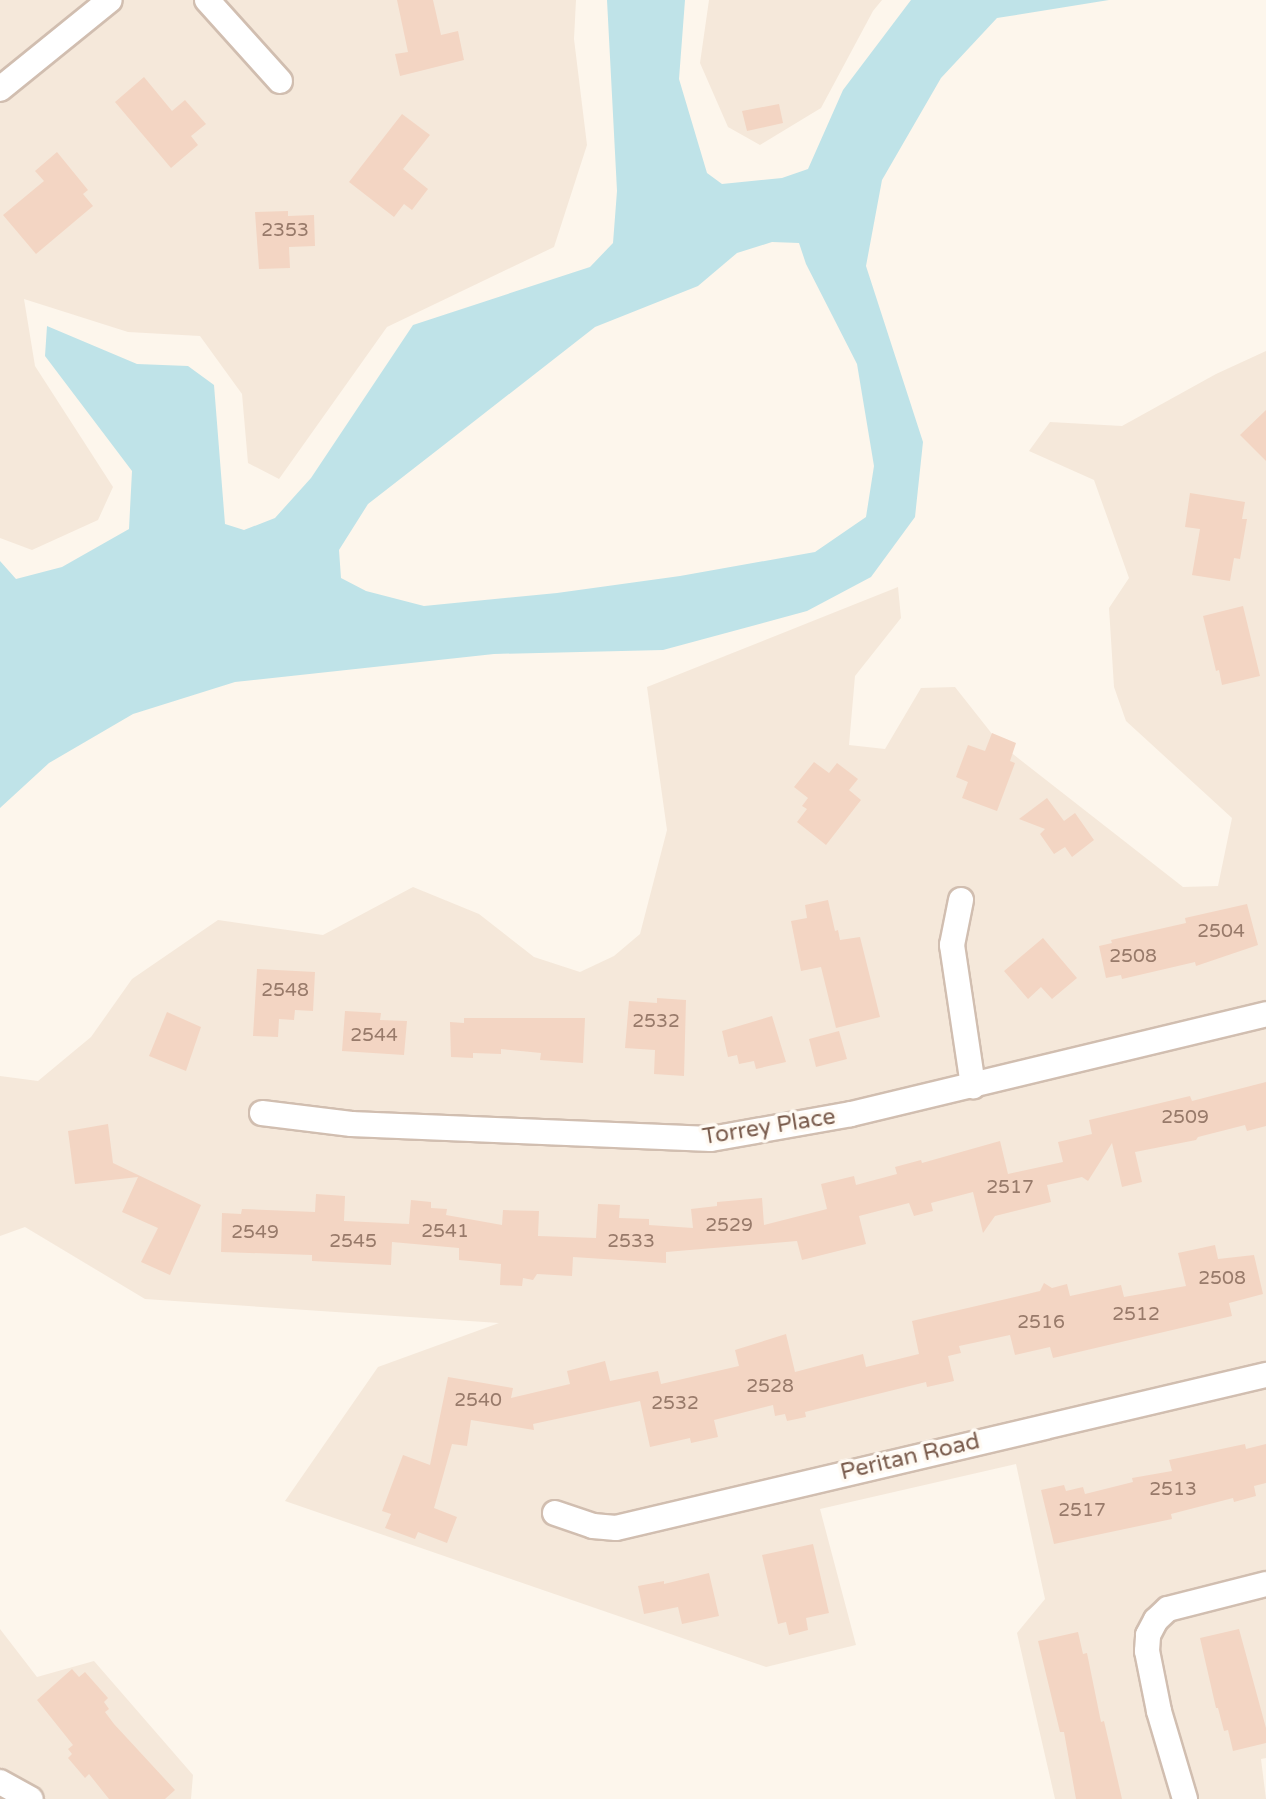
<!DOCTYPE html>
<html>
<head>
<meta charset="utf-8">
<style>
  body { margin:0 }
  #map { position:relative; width:1266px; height:1799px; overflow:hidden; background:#fdf6ec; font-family:"Varela Round",sans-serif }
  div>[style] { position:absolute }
  .residential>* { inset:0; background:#f5e8da }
  .water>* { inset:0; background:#bfe3e8 }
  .building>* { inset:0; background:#f3d5c3 }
  .roads { filter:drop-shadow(2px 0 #d1beb0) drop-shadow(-2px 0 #d1beb0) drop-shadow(0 2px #d1beb0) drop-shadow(0 -2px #d1beb0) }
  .minor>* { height:24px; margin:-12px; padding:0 12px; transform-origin:12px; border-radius:12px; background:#fff }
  span { translate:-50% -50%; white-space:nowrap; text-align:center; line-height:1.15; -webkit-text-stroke:7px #fffaf3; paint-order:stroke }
  .number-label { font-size:19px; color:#987a6a }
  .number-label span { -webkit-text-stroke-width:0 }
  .street-label { font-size:23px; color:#7a5c4d }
</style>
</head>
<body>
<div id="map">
  <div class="residential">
    <i style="clip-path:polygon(0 0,576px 0,574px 39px,587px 145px,554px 247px,387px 327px,279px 479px,248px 463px,242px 394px,200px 336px,128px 332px,24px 299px,35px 366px,113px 487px,98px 520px,32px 550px,0 538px)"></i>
    <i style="clip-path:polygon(709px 0,882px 0,873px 11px,821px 108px,760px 145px,728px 127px,700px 63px)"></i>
    <i style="clip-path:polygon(1266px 351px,1266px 1758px,1261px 1759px,1266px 1799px,1055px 1799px,1017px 1633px,1045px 1599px,1016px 1464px,820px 1509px,856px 1645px,766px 1667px,285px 1501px,378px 1367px,499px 1323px,145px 1299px,25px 1227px,0 1236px,0 1076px,38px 1081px,91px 1037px,132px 979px,218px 920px,323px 935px,413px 887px,479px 914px,534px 957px,580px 972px,614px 956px,640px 934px,667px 830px,647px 687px,898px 587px,901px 618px,855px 676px,849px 745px,885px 749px,921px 688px,955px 687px,1000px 744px,1183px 887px,1218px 886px,1232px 818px,1126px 721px,1114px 687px,1109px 608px,1129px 578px,1094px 480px,1029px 451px,1050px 422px,1122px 426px,1216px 374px)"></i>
    <i style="clip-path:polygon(0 1629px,37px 1677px,94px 1661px,193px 1775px,191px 1799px,0 1799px)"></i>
  </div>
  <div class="water">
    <i style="clip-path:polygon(evenodd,607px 0,685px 0,679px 79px,707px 173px,722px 184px,782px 178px,808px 169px,843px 90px,911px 0,1109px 0,997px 18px,941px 78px,882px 180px,866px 266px,923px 442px,915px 517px,871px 577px,807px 611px,663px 650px,494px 654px,235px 682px,133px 714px,49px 763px,0 808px,0 561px,16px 579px,62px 567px,129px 529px,132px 471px,45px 356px,47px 326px,137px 364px,188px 366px,214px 385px,225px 524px,244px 530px,275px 518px,311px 478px,413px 325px,590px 267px,613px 243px,617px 191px,607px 0,772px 242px,799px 243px,806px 264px,857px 364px,874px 466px,866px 517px,815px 552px,680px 576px,557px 593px,424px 606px,366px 591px,341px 578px,339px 550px,368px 504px,440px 448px,595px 327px,698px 286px,737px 253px,772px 242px)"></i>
  </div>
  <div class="building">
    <i style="clip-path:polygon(397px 0,433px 0,441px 35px,458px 31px,464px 60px,400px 76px,395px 54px,408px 52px)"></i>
    <i style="clip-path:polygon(144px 77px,172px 111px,185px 100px,206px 124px,191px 136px,198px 145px,171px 168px,115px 102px)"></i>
    <i style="clip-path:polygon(779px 104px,783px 123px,747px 131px,742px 111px)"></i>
    <i style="clip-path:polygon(402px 114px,430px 135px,403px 169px,428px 189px,412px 210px,404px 204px,394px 217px,349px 182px)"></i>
    <i style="clip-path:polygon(57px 152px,88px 190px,83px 194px,93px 206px,36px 254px,3px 215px,44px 181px,35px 171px)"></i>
    <i style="clip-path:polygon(288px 211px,288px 216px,314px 215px,315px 246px,289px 247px,290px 268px,259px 269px,255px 212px)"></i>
    <i style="clip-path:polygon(1266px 410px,1266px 461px,1240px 435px)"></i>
    <i style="clip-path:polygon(1190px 493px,1245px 502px,1242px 519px,1247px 519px,1240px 559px,1234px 558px,1230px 581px,1192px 575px,1200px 529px,1185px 527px)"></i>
    <i style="clip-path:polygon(1243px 606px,1260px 676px,1222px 685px,1219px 670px,1216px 671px,1203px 616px)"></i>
    <i style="clip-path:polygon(992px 733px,1016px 743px,1010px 761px,1015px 763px,997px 811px,962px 798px,968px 782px,956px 777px,968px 745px,985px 751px)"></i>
    <i style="clip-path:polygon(814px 762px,829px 773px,837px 763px,858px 779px,849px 790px,861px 800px,826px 845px,797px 822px,807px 809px,802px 806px,808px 798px,794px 787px)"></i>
    <i style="clip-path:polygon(1047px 798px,1064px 821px,1075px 813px,1094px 840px,1072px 857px,1065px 847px,1054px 854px,1040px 834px,1045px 829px,1019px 819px)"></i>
    <i style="clip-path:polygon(828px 900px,835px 931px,838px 930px,840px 940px,860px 937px,880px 1017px,836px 1028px,821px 967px,801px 971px,791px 921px,807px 918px,805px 905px)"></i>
    <i style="clip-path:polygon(1247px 904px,1258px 945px,1196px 966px,1195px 962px,1122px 979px,1121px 975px,1106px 978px,1099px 946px,1112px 943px,1111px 940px,1186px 923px,1185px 918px)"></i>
    <i style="clip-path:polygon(1043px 938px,1077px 978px,1052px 999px,1041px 987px,1028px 999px,1004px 971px)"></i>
    <i style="clip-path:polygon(257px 969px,315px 972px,313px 1011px,295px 1010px,294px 1020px,279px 1019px,278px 1037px,253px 1036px)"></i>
    <i style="clip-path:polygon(657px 998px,686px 1000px,684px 1076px,654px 1074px,655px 1050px,625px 1048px,629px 1001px,657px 1003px)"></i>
    <i style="clip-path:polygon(345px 1011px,381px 1013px,380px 1020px,407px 1021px,404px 1055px,342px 1051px)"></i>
    <i style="clip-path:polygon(167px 1012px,201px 1027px,186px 1071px,149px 1056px)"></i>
    <i style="clip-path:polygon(772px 1016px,786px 1062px,756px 1069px,754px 1061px,739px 1064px,737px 1055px,728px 1057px,722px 1031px)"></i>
    <i style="clip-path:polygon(464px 1018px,585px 1018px,583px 1063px,540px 1060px,541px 1053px,501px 1049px,501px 1054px,473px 1053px,473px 1058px,451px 1057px,450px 1022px,464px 1023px)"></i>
    <i style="clip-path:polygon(839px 1031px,847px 1059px,816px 1067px,809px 1039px)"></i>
    <i style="clip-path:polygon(1266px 1082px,1266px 1126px,1247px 1131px,1245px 1125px,1198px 1137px,1196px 1140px,1135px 1152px,1142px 1182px,1122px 1187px,1112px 1143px,1088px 1181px,1082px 1177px,1047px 1185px,1051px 1202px,995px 1216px,983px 1233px,973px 1192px,931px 1203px,933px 1211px,914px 1216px,909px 1203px,859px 1216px,866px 1244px,802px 1260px,797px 1241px,666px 1252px,666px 1263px,573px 1257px,572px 1276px,537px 1274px,533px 1280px,523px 1278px,522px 1286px,500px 1285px,501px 1264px,459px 1260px,459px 1248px,392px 1242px,391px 1265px,312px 1261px,312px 1255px,221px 1252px,222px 1213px,241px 1214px,242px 1209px,315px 1212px,316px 1194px,345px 1196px,344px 1221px,409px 1224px,411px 1200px,431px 1202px,431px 1208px,447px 1209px,446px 1215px,502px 1225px,503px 1210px,539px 1211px,538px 1236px,596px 1238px,598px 1204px,620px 1205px,619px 1218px,649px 1219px,649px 1225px,693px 1228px,691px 1209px,717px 1206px,717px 1202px,762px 1198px,764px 1225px,827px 1209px,821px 1184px,854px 1176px,856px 1185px,897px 1174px,895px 1167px,921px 1160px,922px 1163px,1000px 1141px,1008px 1174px,1063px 1162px,1058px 1142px,1092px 1134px,1089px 1120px,1190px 1096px,1192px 1101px)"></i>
    <i style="clip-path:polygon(108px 1124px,113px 1163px,201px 1205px,170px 1275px,141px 1262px,158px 1228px,122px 1212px,138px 1177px,75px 1184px,68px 1131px)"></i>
    <i style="clip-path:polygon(1215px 1245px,1218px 1259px,1254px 1255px,1263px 1294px,1229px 1303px,1232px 1316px,1053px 1358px,1050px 1347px,1015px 1355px,1010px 1335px,959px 1346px,961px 1353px,948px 1356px,954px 1381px,927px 1387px,926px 1382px,805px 1412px,806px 1417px,787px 1421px,785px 1414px,775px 1416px,773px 1405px,714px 1420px,718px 1437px,691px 1443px,690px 1438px,650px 1447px,640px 1401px,533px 1424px,534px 1430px,471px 1420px,467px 1446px,452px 1444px,434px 1508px,457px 1517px,447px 1543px,418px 1532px,415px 1539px,385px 1528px,391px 1514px,382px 1511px,403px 1455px,430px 1465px,448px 1377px,513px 1388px,511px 1398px,570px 1384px,567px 1371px,605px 1361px,610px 1381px,658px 1371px,661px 1384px,739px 1366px,735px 1350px,786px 1334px,795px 1372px,863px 1354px,866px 1367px,919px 1354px,912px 1321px,1040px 1291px,1044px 1283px,1052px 1288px,1067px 1284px,1070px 1296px,1121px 1285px,1124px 1297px,1186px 1286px,1178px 1253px)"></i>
    <i style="clip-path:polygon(1245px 1444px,1246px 1449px,1266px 1444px,1266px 1483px,1254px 1486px,1256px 1496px,1234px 1502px,1233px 1498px,1171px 1514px,1172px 1519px,1054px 1544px,1041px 1490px,1064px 1485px,1066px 1491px,1083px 1487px,1085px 1494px,1133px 1482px,1132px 1478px,1172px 1471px,1169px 1460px)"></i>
    <i style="clip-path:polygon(813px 1544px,829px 1613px,806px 1618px,808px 1630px,789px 1635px,786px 1622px,778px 1624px,762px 1555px)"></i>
    <i style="clip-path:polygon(709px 1573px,719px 1616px,682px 1624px,678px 1607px,644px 1614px,638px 1586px,664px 1581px,664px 1584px)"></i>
    <i style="clip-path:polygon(1239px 1629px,1266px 1728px,1266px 1743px,1233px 1751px,1228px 1730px,1224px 1731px,1218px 1708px,1216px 1708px,1200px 1638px)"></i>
    <i style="clip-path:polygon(1078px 1632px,1083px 1654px,1087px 1653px,1101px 1722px,1104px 1721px,1122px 1799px,1076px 1799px,1064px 1732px,1060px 1732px,1038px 1641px)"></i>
    <i style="clip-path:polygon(72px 1669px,79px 1677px,85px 1672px,108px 1698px,104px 1702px,109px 1709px,105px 1712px,114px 1724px,175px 1790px,165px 1799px,109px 1799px,89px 1774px,85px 1778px,68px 1758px,72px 1754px,68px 1749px,73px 1745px,37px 1700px)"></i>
  </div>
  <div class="roads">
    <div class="minor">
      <i style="left:207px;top:0;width:109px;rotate:48deg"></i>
      <i style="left:0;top:89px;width:141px;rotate:-39deg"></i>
      <i style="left:961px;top:900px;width:46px;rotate:101.3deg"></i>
      <i style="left:952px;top:945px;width:143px;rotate:81.5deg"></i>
      <i style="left:262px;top:1113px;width:90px;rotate:7deg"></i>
      <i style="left:351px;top:1124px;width:360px;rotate:2.4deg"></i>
      <i style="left:711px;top:1139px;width:142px;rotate:-10.1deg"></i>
      <i style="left:851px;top:1114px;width:427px;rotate:-13.5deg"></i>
      <i style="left:555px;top:1513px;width:40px;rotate:18.9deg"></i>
      <i style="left:593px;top:1526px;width:23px;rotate:5deg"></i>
      <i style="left:616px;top:1528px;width:668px;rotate:-13.25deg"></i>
      <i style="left:0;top:1782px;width:35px;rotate:29deg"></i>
      <i style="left:1185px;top:1799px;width:92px;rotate:-106.5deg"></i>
      <i style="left:1159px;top:1711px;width:61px;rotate:-101.3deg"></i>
      <i style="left:1147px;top:1651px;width:16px;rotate:-86deg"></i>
      <i style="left:1148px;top:1635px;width:17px;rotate:-62deg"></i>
      <i style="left:1156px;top:1620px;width:16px;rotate:-43deg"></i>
      <i style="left:1168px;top:1609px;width:101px;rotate:-14.3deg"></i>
    </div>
  </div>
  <div class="number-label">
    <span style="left:285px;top:231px">2353</span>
    <span style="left:1221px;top:932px">2504</span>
    <span style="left:1133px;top:957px">2508</span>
    <span style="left:285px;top:991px">2548</span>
    <span style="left:656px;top:1022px">2532</span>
    <span style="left:374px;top:1036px">2544</span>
    <span style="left:1185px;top:1118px">2509</span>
    <span style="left:1010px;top:1188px">2517</span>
    <span style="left:729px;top:1226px">2529</span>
    <span style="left:445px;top:1232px">2541</span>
    <span style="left:255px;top:1233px">2549</span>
    <span style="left:353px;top:1242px">2545</span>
    <span style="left:631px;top:1242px">2533</span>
    <span style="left:1222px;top:1279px">2508</span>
    <span style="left:1136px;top:1315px">2512</span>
    <span style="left:1041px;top:1323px">2516</span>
    <span style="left:770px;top:1387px">2528</span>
    <span style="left:478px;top:1401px">2540</span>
    <span style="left:675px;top:1404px">2532</span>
    <span style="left:1173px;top:1490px">2513</span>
    <span style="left:1082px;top:1511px">2517</span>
  </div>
  <div class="street-label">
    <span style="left:769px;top:1127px;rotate:-9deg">Torrey Place</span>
    <span style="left:910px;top:1457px;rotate:-13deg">Peritan Road</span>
  </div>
</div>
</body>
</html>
